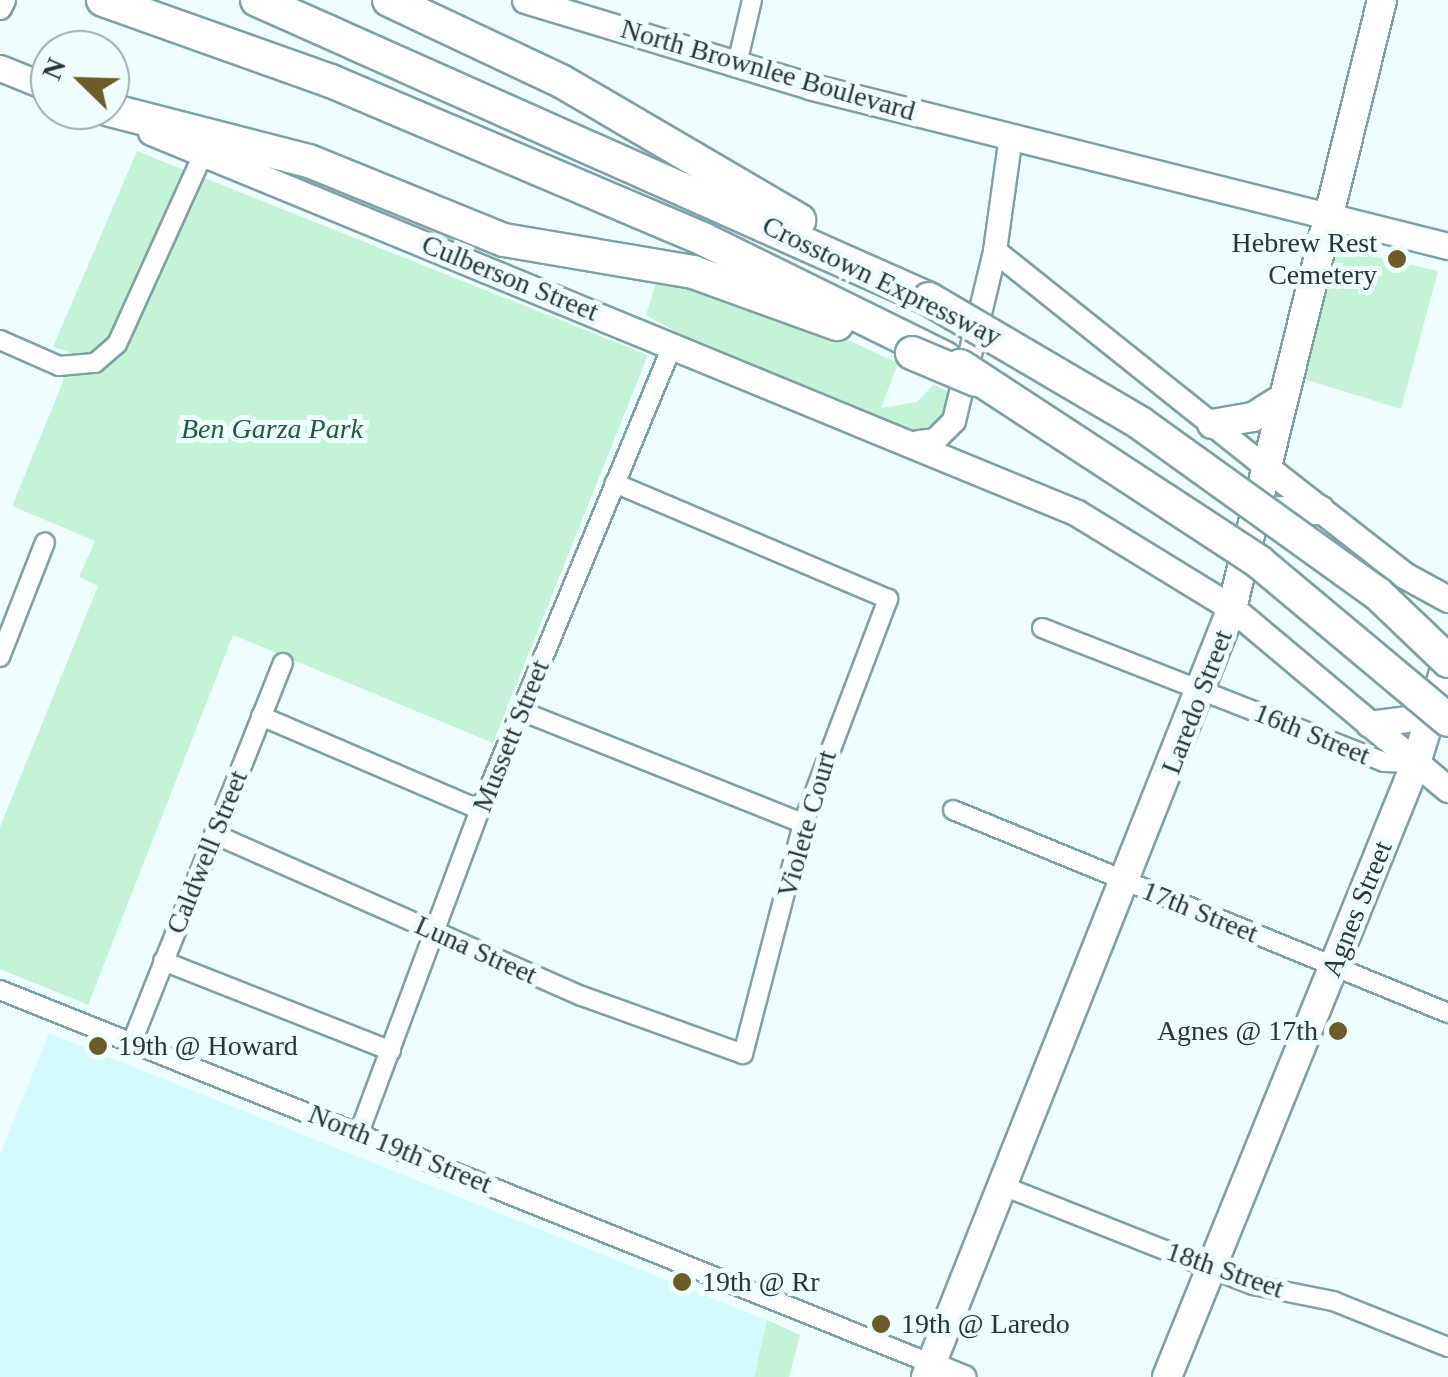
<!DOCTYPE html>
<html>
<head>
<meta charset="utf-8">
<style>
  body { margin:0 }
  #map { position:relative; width:1448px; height:1377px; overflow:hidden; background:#eefdfe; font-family:Georgia,serif }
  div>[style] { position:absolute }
  .built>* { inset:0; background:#d5fafe }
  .green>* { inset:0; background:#c5f3d8 }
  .roads { filter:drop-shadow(2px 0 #7ea1a5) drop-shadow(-2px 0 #7ea1a5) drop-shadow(0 2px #7ea1a5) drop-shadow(0 -2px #7ea1a5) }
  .minor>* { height:18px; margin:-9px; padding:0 9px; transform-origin:9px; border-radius:9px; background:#fff }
  .tertiary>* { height:22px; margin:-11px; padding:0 11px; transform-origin:11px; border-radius:11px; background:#fff }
  .secondary>* { height:25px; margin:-12.5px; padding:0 12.5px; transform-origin:12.5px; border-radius:12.5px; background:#fff }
  .primary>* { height:28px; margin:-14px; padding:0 14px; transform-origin:14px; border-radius:14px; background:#fff }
  .motorway>* { height:32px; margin:-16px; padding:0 16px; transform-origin:16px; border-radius:16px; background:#fff }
  .bridges { filter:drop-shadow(2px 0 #7ea1a5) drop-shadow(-2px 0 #7ea1a5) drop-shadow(0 2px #7ea1a5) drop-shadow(0 -2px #7ea1a5) }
  .motorway-bridge>* { height:32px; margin:-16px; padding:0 16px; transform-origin:16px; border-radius:16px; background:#fff }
  .dots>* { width:28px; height:28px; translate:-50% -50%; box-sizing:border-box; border:5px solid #eefdfe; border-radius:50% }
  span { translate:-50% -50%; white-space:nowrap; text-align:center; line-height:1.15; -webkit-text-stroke:10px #eefdfe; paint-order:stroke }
  .street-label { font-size:28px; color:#273637 }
  .poi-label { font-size:28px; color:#273637 }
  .right { translate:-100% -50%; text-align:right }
  .left { translate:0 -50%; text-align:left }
  .park-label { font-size:28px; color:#235a3f; font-style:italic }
  .north { position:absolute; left:30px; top:30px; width:100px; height:100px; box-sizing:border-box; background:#eefdfe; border:2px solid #9eadae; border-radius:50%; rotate:293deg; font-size:28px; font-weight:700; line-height:40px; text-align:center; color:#273637 }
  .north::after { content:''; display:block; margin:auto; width:35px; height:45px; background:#6c5c2a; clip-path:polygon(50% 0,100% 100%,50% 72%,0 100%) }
</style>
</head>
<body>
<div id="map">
  <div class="built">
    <i style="clip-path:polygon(49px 1033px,767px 1320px,754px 1377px,0 1377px,0 1155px)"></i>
  </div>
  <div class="green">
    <i style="clip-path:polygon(137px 151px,648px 355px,493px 743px,233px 635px,88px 1005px,0 969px,0 827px,98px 586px,79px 577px,95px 541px,12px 506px,63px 382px,68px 351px,53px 347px)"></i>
    <i style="clip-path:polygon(1336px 248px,1438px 271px,1401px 409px,1301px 378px)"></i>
    <i style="clip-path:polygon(658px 276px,824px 329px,898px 363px,881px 408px,917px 402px,934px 384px,951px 394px,949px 409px,920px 433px,701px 346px,646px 315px)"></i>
    <i style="clip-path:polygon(767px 1320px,800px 1335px,789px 1377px,754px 1377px)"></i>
  </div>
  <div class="roads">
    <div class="minor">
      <i style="left:737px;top:64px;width:66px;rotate:-76.8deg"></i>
      <i style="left:0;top:340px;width:64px;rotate:23.8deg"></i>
      <i style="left:59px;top:366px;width:36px;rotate:-5deg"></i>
      <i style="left:95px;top:363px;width:29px;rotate:-41deg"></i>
      <i style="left:117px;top:344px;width:209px;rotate:-65.6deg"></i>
      <i style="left:1042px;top:628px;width:367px;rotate:21.4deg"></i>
      <i style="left:1384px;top:762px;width:32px;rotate:2deg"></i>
      <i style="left:0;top:657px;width:123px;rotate:-68.6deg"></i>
      <i style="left:521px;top:711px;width:303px;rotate:21.7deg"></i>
      <i style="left:261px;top:716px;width:238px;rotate:23.2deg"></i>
      <i style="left:953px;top:810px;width:535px;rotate:22.3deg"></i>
      <i style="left:214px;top:834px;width:402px;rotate:23.8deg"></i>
      <i style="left:582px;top:996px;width:171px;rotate:19.8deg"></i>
      <i style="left:743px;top:1054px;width:239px;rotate:-75.4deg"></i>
      <i style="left:803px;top:823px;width:240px;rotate:-69.2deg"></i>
      <i style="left:888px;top:599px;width:297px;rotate:-157deg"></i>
      <i style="left:163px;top:961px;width:245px;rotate:21.5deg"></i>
      <i style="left:0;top:990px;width:1004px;rotate:21.86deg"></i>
      <i style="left:132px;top:1042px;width:408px;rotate:-68.3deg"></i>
      <i style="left:359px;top:1133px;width:345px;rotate:-69.5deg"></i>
      <i style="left:480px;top:810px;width:504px;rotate:-67.5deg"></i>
      <i style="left:1003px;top:1186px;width:269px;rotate:21.6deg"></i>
      <i style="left:1253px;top:1285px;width:82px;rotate:11.3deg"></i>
      <i style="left:1333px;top:1301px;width:124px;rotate:21.8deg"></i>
    </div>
    <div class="tertiary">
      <i style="left:0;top:8px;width:9px;rotate:-63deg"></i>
      <i style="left:995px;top:251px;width:347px;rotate:38.6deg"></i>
      <i style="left:919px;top:442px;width:16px;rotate:-7deg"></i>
      <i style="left:935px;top:440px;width:27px;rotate:-45deg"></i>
      <i style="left:954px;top:421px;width:175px;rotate:-76.4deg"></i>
      <i style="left:995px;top:251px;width:116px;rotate:-82.1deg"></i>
      <i style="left:932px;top:1364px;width:35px;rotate:22deg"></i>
    </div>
    <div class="secondary">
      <i style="left:525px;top:0;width:297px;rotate:16.8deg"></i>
      <i style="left:809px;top:86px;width:659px;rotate:14.06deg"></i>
      <i style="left:0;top:68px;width:54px;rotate:21.8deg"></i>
      <i style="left:151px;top:132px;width:1001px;rotate:22.36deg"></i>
      <i style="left:1077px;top:513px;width:182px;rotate:31.5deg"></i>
      <i style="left:1232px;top:608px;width:282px;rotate:40deg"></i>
      <i style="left:1266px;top:467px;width:175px;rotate:38deg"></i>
      <i style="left:1404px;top:575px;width:50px;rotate:28.6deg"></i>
      <i style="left:1369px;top:724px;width:62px;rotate:-7.5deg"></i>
    </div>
    <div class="primary">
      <i style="left:1212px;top:424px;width:42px;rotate:-9.7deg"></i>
      <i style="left:1253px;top:417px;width:34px;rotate:-32deg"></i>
      <i style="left:1255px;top:512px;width:65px;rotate:-1.8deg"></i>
      <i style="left:926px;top:1377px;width:828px;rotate:-68.3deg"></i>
      <i style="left:1232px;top:608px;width:626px;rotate:-76.14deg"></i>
      <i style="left:1167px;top:1377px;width:663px;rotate:-67.93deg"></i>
      <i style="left:1416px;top:763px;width:109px;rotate:-72.9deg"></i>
    </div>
    <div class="motorway">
      <i style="left:103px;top:0;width:242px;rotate:19.6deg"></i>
      <i style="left:331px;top:81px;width:406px;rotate:23deg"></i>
      <i style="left:705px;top:240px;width:267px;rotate:26.2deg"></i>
      <i style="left:257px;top:0;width:736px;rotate:23.99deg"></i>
      <i style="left:389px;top:0;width:190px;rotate:25.2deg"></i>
      <i style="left:561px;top:81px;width:276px;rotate:30.3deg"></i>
      <i style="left:110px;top:110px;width:205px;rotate:14.4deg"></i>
      <i style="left:309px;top:161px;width:210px;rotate:22.1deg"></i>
      <i style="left:504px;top:240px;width:192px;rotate:9.6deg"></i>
      <i style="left:693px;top:272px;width:153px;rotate:19.9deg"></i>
    </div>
  </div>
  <div class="bridges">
    <div class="motorway-bridge">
      <i style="left:929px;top:299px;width:245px;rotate:30.4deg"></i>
      <i style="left:1140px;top:423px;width:293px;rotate:35.7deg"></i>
      <i style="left:1378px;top:594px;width:97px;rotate:43.7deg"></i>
      <i style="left:912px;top:353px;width:69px;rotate:22.9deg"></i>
      <i style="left:960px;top:366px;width:358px;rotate:33.2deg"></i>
      <i style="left:1259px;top:562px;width:246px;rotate:39.9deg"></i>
    </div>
  </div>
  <div class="dots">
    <i style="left:1397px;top:259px;background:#6c5c2a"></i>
    <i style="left:1338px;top:1031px;background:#6c5c2a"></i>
    <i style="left:98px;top:1046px;background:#6c5c2a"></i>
    <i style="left:682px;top:1282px;background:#6c5c2a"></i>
    <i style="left:881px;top:1324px;background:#6c5c2a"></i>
  </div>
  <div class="street-label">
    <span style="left:768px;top:70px;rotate:16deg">North Brownlee Boulevard</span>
    <span style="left:510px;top:278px;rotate:22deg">Culberson Street</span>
    <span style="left:882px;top:281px;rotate:26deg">Crosstown Expressway</span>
    <span style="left:1197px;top:702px;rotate:-69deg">Laredo Street</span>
    <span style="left:1312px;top:734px;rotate:22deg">16th Street</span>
    <span style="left:511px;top:736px;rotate:-68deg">Mussett Street</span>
    <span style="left:807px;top:824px;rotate:-74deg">Violete Court</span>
    <span style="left:207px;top:852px;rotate:-68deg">Caldwell Street</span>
    <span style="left:1357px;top:909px;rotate:-68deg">Agnes Street</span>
    <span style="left:1200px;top:912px;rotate:22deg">17th Street</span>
    <span style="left:476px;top:950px;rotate:24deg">Luna Street</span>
    <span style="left:400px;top:1149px;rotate:22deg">North 19th Street</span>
    <span style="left:1225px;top:1270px;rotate:19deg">18th Street</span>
  </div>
  <div class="poi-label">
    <span class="right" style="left:1377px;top:259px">Hebrew Rest<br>Cemetery</span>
    <span class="right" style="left:1318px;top:1031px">Agnes @ 17th</span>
    <span class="left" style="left:118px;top:1046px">19th @ Howard</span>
    <span class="left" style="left:702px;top:1282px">19th @ Rr</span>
    <span class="left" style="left:901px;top:1324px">19th @ Laredo</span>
  </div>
  <div class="park-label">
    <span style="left:272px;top:429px">Ben Garza Park</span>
  </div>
  <div class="north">N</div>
</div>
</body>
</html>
